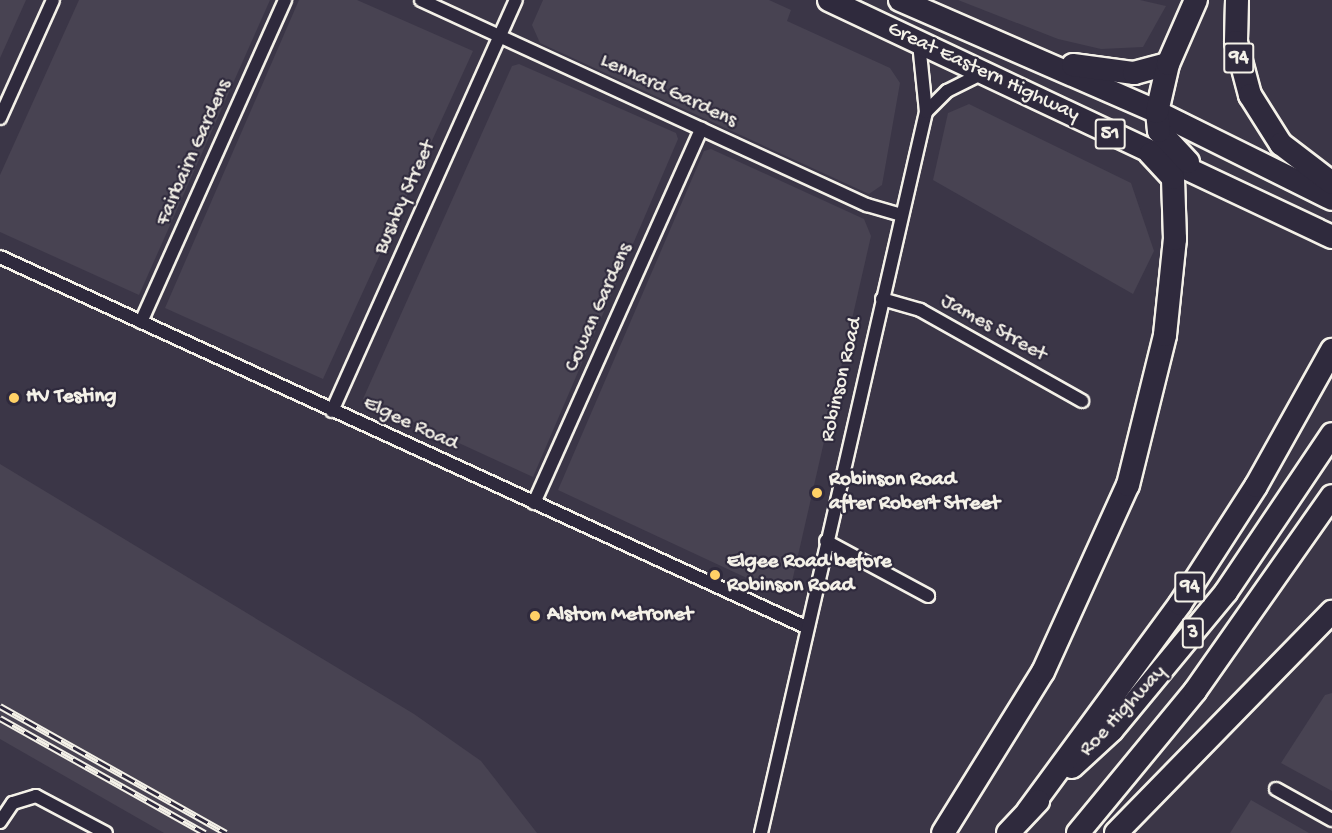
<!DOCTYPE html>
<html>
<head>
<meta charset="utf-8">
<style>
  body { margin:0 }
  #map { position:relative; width:1332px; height:833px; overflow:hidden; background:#3b3647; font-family:"Gochi Hand",sans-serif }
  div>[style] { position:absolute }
  .built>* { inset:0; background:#484352 }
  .roads { filter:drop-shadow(2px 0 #f4f1e8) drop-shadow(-2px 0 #f4f1e8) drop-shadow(0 2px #f4f1e8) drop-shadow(0 -2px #f4f1e8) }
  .street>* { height:12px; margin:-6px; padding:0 6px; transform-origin:6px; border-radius:6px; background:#2f2a3d }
  .highway>* { height:22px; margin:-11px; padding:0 11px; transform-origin:11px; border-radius:11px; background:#2f2a3d }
  .rail>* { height:7px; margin-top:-3.5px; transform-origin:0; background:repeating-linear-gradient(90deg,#2f2a3d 0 14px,#f4f1e8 0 28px); box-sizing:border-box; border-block:2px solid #f4f1e8 }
  .dots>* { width:16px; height:16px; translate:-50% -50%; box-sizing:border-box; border:3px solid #2f2a3d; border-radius:50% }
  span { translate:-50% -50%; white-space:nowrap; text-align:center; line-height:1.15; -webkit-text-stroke:4.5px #2f2a3d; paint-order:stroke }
  .shield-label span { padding:2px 4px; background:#2f2a3d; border:2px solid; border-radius:4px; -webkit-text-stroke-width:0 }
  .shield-label { font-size:20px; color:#f4f1e8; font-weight:700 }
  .street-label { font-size:21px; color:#f4f1e8 }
  .poi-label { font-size:21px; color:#f4f1e8; font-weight:700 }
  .left { translate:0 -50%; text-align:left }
</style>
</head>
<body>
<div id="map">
  <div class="built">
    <i style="clip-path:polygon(0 0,26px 0,0 58px)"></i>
    <i style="clip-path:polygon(79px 0,270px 0,139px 295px,0 232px,0 175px)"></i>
    <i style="clip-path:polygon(299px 0,357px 0,473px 51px,323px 379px,165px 308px)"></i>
    <i style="clip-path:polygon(543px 0,769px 0,791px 10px,787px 21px,890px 68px,900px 83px,882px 185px,869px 194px,540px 43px,532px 25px)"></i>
    <i style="clip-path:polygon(958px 0,1140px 0,1166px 6px,1143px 47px,1101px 49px,1058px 39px)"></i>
    <i style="clip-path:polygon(519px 64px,676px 133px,678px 139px,533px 477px,363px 399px,512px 66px)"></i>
    <i style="clip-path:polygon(969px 104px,1131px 183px,1154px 251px,1133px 294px,933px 180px,948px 113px)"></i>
    <i style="clip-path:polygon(711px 149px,864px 219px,871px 236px,791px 586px,781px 594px,558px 490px,704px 151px)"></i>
    <i style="clip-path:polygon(0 464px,414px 714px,481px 761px,537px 833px,164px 833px,0 739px)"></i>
    <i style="clip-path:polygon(1332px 693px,1332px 791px,1281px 763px,1325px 695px)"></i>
    <i style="clip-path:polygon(1251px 800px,1309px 833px,1230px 833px)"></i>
  </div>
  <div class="roads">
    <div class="street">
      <i style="left:421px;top:0;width:491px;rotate:24.7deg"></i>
      <i style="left:867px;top:205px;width:35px;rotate:16deg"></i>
      <i style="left:926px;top:112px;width:30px;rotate:-45deg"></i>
      <i style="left:947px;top:91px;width:40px;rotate:-26.6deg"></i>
      <i style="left:0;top:118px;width:129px;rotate:-65.8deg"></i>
      <i style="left:0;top:257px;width:887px;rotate:24.66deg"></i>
      <i style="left:882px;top:299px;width:40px;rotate:16deg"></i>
      <i style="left:920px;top:310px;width:186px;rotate:29.3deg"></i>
      <i style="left:141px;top:322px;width:353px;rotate:-65.9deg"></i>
      <i style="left:332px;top:411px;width:450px;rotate:-65.9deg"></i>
      <i style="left:534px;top:503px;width:410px;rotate:-65.9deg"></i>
      <i style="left:826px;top:541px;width:116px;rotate:28.3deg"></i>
      <i style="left:1276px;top:789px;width:64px;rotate:29deg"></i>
      <i style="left:0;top:822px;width:23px;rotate:-56deg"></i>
      <i style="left:13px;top:803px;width:24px;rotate:-17deg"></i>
      <i style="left:36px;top:796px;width:79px;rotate:27.9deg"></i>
      <i style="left:761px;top:833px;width:740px;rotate:-77.11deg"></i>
      <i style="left:926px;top:112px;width:69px;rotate:-95.8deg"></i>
    </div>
    <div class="highway">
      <i style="left:829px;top:0;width:556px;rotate:25.23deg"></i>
      <i style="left:900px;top:0;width:280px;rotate:23.5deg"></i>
      <i style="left:1157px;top:112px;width:195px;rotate:26.4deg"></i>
      <i style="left:1237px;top:0;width:42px;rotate:91.4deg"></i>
      <i style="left:1236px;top:42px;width:55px;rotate:75.2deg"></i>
      <i style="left:1250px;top:95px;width:58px;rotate:57.7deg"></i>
      <i style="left:1281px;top:144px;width:64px;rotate:37.4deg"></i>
      <i style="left:1073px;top:65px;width:62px;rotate:7.5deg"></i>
      <i style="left:1134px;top:73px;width:35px;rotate:-15deg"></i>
      <i style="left:1188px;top:162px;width:42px;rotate:-133.1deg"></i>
      <i style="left:1159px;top:131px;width:19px;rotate:-96deg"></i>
      <i style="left:1157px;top:112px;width:49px;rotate:-77.1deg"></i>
      <i style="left:1168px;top:64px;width:70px;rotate:-66.4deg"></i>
      <i style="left:1072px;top:767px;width:54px;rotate:-42.8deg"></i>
      <i style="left:1112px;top:730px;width:179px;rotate:-50.4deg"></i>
      <i style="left:1226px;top:592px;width:190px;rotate:-56.1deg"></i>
      <i style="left:1028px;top:811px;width:257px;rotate:-53.7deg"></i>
      <i style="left:1180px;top:604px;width:140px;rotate:-57.2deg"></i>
      <i style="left:1256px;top:486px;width:156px;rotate:-60.8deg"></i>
      <i style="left:943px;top:833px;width:190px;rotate:-58.2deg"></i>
      <i style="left:1043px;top:672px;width:205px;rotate:-65.6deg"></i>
      <i style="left:1128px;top:485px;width:154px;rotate:-76.1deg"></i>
      <i style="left:1165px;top:335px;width:97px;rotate:-84.1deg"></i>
      <i style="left:1175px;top:239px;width:61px;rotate:-91.9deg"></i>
      <i style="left:1173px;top:178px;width:33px;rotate:-133deg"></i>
      <i style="left:1008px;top:833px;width:44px;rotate:-46.8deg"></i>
      <i style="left:1078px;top:833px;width:184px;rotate:-50.5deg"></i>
      <i style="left:1195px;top:691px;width:238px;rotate:-54.9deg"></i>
      <i style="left:1116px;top:833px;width:309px;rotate:-45.7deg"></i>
    </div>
  </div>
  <div class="rail">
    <i style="left:0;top:706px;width:259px;rotate:29.3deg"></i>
    <i style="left:0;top:718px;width:235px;rotate:29.3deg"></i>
  </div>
  <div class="dots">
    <i style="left:14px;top:398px;background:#ffd166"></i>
    <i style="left:817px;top:493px;background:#ffd166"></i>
    <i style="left:715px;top:575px;background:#ffd166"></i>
    <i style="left:535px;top:616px;background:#ffd166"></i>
  </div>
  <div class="shield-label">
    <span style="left:1239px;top:58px">94</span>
    <span style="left:1110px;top:134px">51</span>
    <span style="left:1190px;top:587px">94</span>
    <span style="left:1193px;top:633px">3</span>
  </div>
  <div class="street-label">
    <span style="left:983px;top:73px;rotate:25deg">Great Eastern Highway</span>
    <span style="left:668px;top:92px;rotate:25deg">Lennard Gardens</span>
    <span style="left:195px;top:153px;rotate:-66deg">Fairbairn Gardens</span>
    <span style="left:406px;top:198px;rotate:-66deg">Bushby Street</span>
    <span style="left:600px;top:308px;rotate:-66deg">Cowan Gardens</span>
    <span style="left:993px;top:329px;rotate:29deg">James Street</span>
    <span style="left:843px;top:380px;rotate:-77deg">Robinson Road</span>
    <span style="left:410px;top:425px;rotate:25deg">Elgee Road</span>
    <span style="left:1124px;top:712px;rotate:-47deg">Roe Highway</span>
  </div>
  <div class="poi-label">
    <span class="left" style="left:26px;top:398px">HV Testing</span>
    <span class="left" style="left:829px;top:493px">Robinson Road<br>after Robert Street</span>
    <span class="left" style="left:727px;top:575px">Elgee Road before<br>Robinson Road</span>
    <span class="left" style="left:547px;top:616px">Alstom Metronet</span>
  </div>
</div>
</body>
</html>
